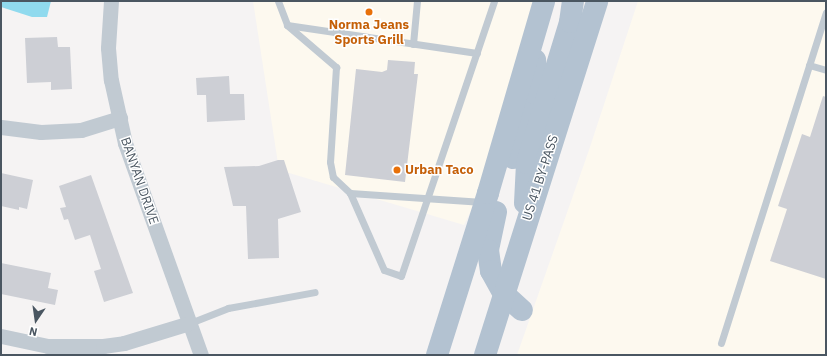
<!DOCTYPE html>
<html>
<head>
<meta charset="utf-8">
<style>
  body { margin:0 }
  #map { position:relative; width:827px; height:356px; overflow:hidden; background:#f5f3f3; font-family:"IBM Plex Sans",sans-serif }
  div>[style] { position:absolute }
  .commercial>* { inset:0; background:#fdf9ef }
  .water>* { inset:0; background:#90daee }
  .building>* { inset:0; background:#cdcfd5 }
  .lane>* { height:7px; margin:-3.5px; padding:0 3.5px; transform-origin:3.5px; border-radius:3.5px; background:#c1cad2 }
  .street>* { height:15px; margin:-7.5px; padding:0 7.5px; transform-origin:7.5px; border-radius:7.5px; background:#c1cad2 }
  .primary>* { height:22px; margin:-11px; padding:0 11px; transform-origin:11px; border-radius:11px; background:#b3c2d1 }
  .dots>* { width:11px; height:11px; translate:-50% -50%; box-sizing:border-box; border:2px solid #fff; border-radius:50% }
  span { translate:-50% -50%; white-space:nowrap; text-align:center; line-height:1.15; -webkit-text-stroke:3px #fff; paint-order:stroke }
  .food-label { font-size:13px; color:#c56008; font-weight:700 }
  .left { translate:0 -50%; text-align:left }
  .street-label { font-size:13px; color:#4a5661 }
  .frame { position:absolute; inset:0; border:2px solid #4a5661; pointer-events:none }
  .north { position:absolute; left:16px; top:300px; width:40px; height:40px; -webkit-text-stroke:3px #fff; paint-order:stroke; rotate:193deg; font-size:11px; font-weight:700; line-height:16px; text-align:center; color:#4a5661 }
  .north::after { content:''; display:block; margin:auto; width:14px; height:18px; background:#4a5661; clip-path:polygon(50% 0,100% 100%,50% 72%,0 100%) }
</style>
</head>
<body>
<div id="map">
  <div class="commercial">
    <i style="clip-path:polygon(253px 1px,535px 1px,477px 198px,464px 225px,279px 170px)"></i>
    <i style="clip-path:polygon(638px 1px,826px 1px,826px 355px,517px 355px,589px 150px)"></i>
  </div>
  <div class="water">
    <i style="clip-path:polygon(1px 1px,51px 1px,47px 17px,32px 17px,1px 7px)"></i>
  </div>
  <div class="building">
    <i style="clip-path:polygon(57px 37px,58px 47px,70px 47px,72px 89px,51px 90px,51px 82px,27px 83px,25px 38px)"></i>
    <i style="clip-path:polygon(388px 60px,415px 62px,414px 74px,418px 74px,405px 182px,345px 175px,356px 69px,382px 72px,387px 70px)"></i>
    <i style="clip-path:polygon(229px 76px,230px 94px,244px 94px,245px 120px,207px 122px,206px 95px,197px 95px,196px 78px)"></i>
    <i style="clip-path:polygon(823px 96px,826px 97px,826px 279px,770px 261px,787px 209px,778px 206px,802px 134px,810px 137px)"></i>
    <i style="clip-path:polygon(278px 160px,284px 160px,301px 212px,278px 219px,279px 258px,248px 259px,246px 206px,233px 206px,224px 167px,259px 166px)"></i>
    <i style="clip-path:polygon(1px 173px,33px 180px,27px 209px,19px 207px,19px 210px,1px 206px)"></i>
    <i style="clip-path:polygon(91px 175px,133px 293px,104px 302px,94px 271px,101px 269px,90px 235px,75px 240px,68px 219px,64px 220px,60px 208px,66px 207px,59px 186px)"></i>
    <i style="clip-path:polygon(1px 263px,51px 273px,48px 288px,58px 290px,55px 305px,1px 294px)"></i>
  </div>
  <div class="lane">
    <i style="left:278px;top:1px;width:26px;rotate:69deg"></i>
    <i style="left:287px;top:25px;width:65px;rotate:40.6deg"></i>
    <i style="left:336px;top:67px;width:95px;rotate:93.6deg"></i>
    <i style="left:330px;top:162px;width:15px;rotate:79deg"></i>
    <i style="left:333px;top:177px;width:23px;rotate:43deg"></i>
    <i style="left:350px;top:193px;width:84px;rotate:66.2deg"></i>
    <i style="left:384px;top:270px;width:18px;rotate:19deg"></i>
    <i style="left:401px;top:276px;width:290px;rotate:-71.3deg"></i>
    <i style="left:287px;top:25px;width:192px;rotate:8.4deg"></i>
    <i style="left:413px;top:44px;width:43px;rotate:-84.7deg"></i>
    <i style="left:809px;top:65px;width:18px;rotate:16deg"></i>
    <i style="left:350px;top:193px;width:133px;rotate:3.9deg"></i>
    <i style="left:190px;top:323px;width:41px;rotate:-21.5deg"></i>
    <i style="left:228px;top:308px;width:88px;rotate:-10.4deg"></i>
    <i style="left:721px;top:343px;width:347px;rotate:-72.4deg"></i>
  </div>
  <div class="street">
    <i style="left:111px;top:1px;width:47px;rotate:93.7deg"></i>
    <i style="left:108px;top:48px;width:32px;rotate:85deg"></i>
    <i style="left:111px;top:80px;width:65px;rotate:77.5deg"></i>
    <i style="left:125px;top:143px;width:225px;rotate:70.3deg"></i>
    <i style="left:1px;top:127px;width:40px;rotate:7.1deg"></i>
    <i style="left:41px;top:132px;width:40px;rotate:-2.9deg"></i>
    <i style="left:81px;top:130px;width:41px;rotate:-17.1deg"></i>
    <i style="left:1px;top:336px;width:48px;rotate:12deg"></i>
    <i style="left:48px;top:346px;width:55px"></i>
    <i style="left:103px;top:346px;width:21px;rotate:-8deg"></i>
    <i style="left:124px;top:343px;width:69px;rotate:-16.9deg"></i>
  </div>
  <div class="primary">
    <i style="left:513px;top:158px;width:68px;rotate:-72.1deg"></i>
    <i style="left:534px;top:93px;width:33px;rotate:-88deg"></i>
    <i style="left:525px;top:203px;width:40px;rotate:-87.1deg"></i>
    <i style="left:527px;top:163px;width:147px;rotate:-73deg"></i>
    <i style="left:570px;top:22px;width:21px;rotate:-82deg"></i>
    <i style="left:496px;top:212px;width:39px;rotate:102deg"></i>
    <i style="left:488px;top:250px;width:21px;rotate:82deg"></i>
    <i style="left:491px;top:271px;width:26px;rotate:61deg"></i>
    <i style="left:504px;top:294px;width:24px;rotate:42deg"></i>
    <i style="left:437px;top:355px;width:170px;rotate:-72.5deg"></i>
    <i style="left:488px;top:193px;width:200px;rotate:-73.7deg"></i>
    <i style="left:485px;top:355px;width:371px;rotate:-72.4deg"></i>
  </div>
  <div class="dots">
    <i style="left:369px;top:12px;background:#e8710a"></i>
    <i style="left:397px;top:170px;background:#e8710a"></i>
  </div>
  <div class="food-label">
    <span style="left:369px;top:33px">Norma Jeans<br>Sports Grill</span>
    <span class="left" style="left:405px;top:170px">Urban Taco</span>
  </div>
  <div class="street-label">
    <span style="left:541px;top:178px;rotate:-72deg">US 41 BY-PASS</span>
    <span style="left:139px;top:181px;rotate:71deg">BANYAN DRIVE</span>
  </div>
  <div class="frame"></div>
  <div class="north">N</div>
</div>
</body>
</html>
